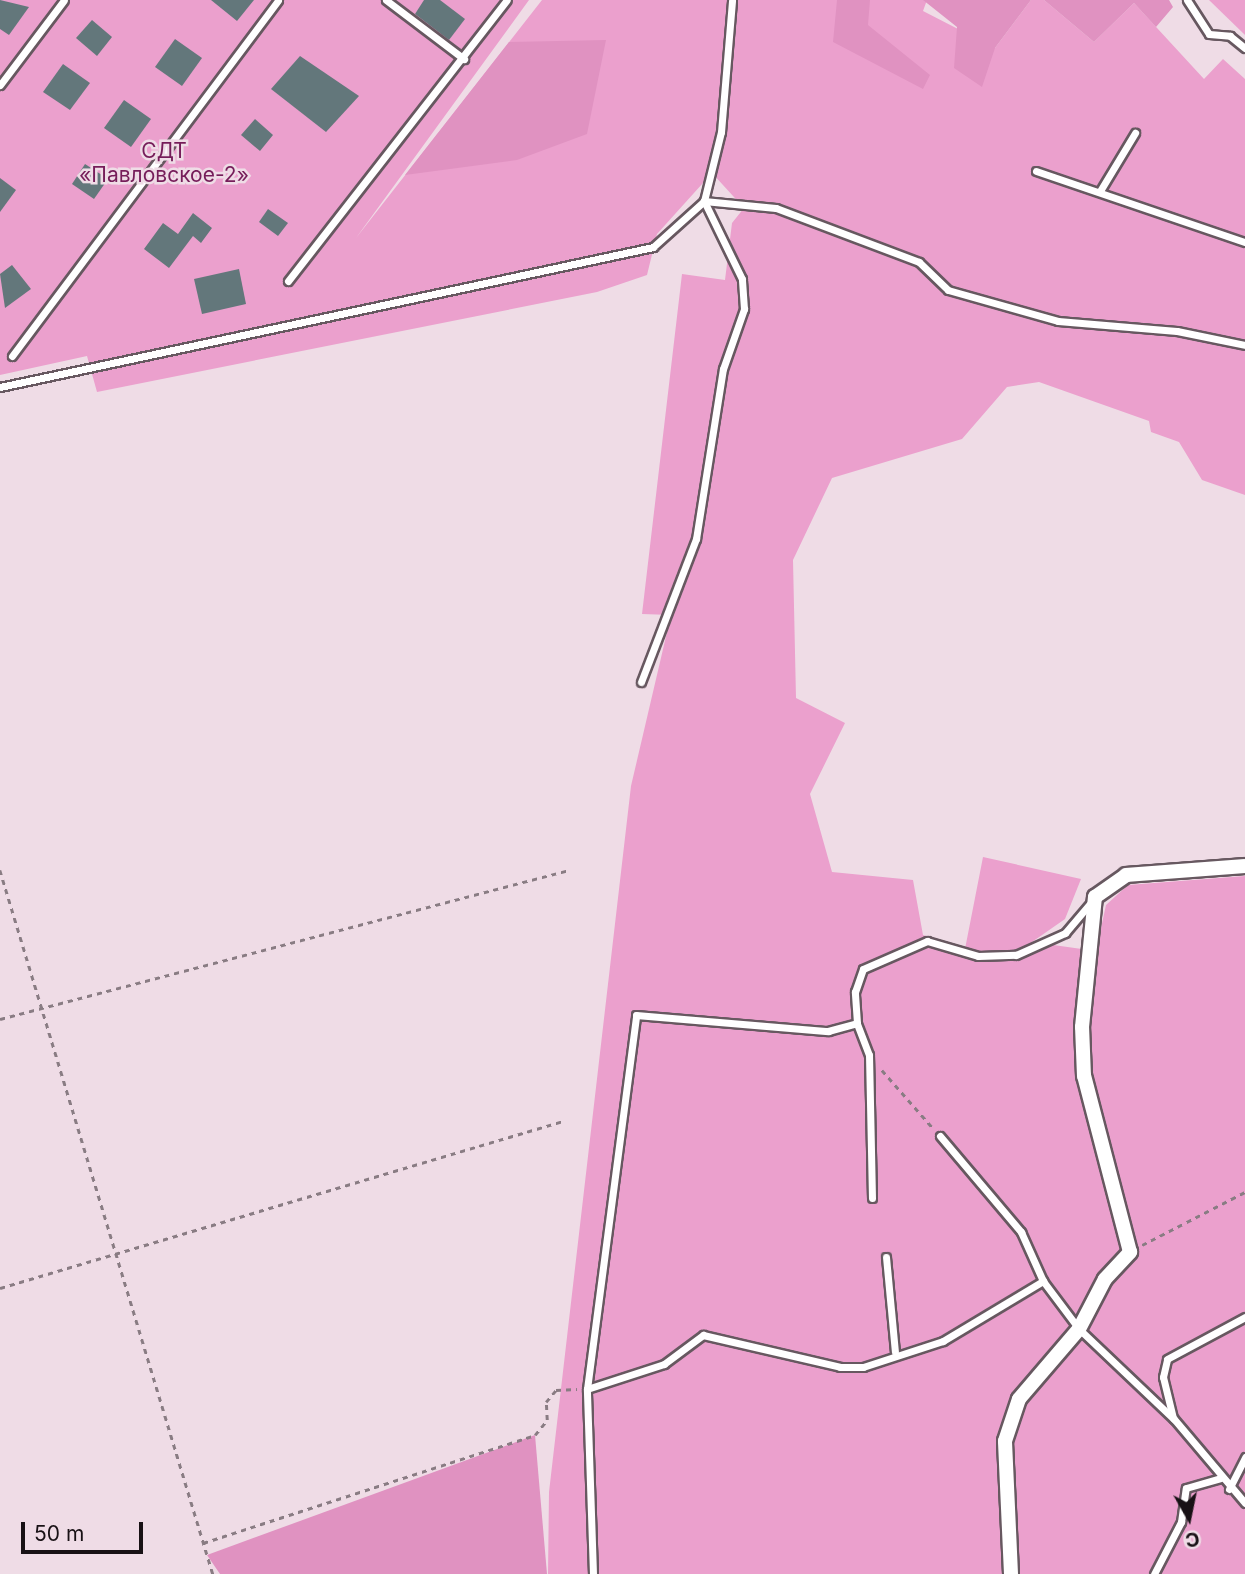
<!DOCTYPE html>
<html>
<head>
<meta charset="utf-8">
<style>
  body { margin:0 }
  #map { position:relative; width:1245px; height:1574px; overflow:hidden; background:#efdce6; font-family:Inter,sans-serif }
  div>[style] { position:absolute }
  .green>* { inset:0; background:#eba0cd }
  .forest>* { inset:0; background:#e092c1 }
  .building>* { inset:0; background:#63777b }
  .path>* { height:2.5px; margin-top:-1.25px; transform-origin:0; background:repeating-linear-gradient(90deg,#897c83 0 5px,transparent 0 10px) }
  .roads { filter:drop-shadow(2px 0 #675860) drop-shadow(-2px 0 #675860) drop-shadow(0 2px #675860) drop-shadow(0 -2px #675860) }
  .lane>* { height:7px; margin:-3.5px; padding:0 3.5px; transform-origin:3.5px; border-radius:3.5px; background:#fff }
  .street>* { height:14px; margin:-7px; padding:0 7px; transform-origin:7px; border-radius:7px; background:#fff }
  span { translate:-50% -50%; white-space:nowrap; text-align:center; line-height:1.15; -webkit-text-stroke:5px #efdce6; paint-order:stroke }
  .park-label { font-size:21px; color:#761d5a }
  .north { position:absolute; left:1154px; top:1483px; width:70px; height:70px; -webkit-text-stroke:5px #efdce6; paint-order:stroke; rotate:171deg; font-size:19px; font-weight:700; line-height:28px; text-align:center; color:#181115 }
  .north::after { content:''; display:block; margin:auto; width:24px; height:32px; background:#181115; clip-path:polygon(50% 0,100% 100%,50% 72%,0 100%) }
  .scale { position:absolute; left:21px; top:1522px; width:122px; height:32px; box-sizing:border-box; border:4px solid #181115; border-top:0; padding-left:9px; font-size:21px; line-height:24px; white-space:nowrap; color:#181115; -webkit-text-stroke:5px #efdce6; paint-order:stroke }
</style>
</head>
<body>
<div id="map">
  <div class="green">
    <i style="clip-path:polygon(0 0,529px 0,356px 238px,542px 0,927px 0,923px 11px,995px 48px,1031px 0,1044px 0,1094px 42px,1134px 3px,1204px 79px,1223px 59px,1245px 79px,1245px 495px,1202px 480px,1179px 442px,1151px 432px,1149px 421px,1039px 382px,1007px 387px,962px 439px,832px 478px,793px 560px,796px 698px,845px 723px,810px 794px,832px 872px,913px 880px,923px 935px,965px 949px,983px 857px,1081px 879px,1065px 919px,1032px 942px,1096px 951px,1106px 905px,1128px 885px,1245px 876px,1245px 1574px,548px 1574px,549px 1492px,631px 786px,671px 615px,642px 614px,682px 274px,725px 280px,732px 223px,744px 208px,712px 173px,657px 234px,647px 275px,597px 292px,97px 392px,87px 356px,0 375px)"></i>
    <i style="clip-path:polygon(1209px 0,1245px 0,1245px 35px)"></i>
  </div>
  <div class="forest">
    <i style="clip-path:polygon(837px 0,870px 0,868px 25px,930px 75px,923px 89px,833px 42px)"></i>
    <i style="clip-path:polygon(923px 0,1031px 0,995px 48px,982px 87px,954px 68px,957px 27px)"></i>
    <i style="clip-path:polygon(1044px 0,1169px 0,1173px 7px,1156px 27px,1134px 3px,1094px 42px)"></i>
    <i style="clip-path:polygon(606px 40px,587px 134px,517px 160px,405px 175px,509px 42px)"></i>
    <i style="clip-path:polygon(535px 1435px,547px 1574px,220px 1574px,207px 1555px)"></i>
  </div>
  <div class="building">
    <i style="clip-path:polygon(0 0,29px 7px,9px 35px,0 29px)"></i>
    <i style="clip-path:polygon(211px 0,254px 0,237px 21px)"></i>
    <i style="clip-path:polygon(424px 0,440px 0,465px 19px,449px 40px,415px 14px)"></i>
    <i style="clip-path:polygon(92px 20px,112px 37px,97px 56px,76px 38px)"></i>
    <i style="clip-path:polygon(175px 39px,202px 58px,182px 86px,155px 67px)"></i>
    <i style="clip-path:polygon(300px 56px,359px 96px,326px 132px,271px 89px)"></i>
    <i style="clip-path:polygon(63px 64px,90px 83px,70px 110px,43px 92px)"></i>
    <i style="clip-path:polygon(124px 100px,151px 119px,131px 147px,104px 128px)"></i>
    <i style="clip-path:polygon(255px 119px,273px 135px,260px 151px,241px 135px)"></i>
    <i style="clip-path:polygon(85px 164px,108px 179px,94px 199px,72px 184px)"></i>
    <i style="clip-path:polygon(0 178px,16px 190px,0 212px)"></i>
    <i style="clip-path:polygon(268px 209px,288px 223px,278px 236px,259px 222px)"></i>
    <i style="clip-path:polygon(193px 213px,212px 228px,201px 243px,193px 236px,169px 268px,144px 249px,163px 223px,178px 234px)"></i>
    <i style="clip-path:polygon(12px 265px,31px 289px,5px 308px,0 274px)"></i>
    <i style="clip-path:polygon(239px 269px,246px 304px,202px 314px,194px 279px)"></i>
  </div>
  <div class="path">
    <i style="left:0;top:870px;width:736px;rotate:73.17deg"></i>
    <i style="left:0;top:1019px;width:588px;rotate:-14.67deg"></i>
    <i style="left:882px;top:1070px;width:77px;rotate:48.7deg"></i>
    <i style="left:1142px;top:1245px;width:116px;rotate:-27.2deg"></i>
    <i style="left:0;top:1288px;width:587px;rotate:-16.52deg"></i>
    <i style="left:203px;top:1543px;width:349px;rotate:-18deg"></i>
    <i style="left:535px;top:1435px;width:19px;rotate:-51deg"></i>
    <i style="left:547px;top:1420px;width:18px;rotate:-93deg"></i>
    <i style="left:546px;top:1402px;width:16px;rotate:-50deg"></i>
    <i style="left:556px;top:1390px;width:21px;rotate:-3deg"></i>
  </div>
  <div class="roads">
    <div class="lane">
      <i style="left:386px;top:0;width:98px;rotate:37.1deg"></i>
      <i style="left:1187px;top:0;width:40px;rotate:57.1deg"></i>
      <i style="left:1209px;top:34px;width:21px;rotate:5deg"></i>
      <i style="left:1230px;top:36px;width:19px;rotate:39deg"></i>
      <i style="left:0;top:85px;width:106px;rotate:-53deg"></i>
      <i style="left:1036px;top:171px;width:221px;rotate:18.8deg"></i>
      <i style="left:1100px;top:191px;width:68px;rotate:-58.9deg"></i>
      <i style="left:288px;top:281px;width:356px;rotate:-52.1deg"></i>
      <i style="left:12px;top:356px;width:444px;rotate:-53.2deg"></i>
      <i style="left:0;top:387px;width:668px;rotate:-12.1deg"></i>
      <i style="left:653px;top:247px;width:69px;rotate:-42deg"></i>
      <i style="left:704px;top:201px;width:72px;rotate:5.6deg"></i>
      <i style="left:776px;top:208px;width:153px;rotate:20.7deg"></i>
      <i style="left:919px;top:262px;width:40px;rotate:44deg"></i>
      <i style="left:948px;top:290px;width:114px;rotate:15.7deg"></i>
      <i style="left:1058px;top:321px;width:119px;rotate:4.8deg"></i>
      <i style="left:1177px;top:331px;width:69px;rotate:11.6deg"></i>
      <i style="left:641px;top:682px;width:153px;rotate:-69deg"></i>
      <i style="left:696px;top:539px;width:172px;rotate:-81deg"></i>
      <i style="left:723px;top:369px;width:64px;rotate:-70.7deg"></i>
      <i style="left:744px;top:309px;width:30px;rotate:-94deg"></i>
      <i style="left:742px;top:279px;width:87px;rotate:-116deg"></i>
      <i style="left:704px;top:201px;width:71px;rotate:-76.2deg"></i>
      <i style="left:721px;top:132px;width:132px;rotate:-85.2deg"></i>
      <i style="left:940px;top:1136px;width:126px;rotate:49.8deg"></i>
      <i style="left:1021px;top:1232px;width:54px;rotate:65.8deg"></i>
      <i style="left:1043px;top:1281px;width:60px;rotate:53.1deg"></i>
      <i style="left:1079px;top:1329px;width:131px;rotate:43.5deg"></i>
      <i style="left:1174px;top:1419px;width:110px;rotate:49.8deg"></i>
      <i style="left:872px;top:1198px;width:143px;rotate:-91.2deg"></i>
      <i style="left:869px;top:1055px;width:34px;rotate:-111deg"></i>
      <i style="left:857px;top:1023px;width:31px;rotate:-94deg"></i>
      <i style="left:855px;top:992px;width:24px;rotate:-71deg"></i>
      <i style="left:863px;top:969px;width:70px;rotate:-23.6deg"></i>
      <i style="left:927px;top:941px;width:53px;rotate:16.4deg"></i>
      <i style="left:978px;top:956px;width:38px;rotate:-2deg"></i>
      <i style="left:1016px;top:955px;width:54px;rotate:-24.2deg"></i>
      <i style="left:1065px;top:933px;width:43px;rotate:-49.7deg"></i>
      <i style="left:886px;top:1257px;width:95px;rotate:84.6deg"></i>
      <i style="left:587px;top:1389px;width:81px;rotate:-18deg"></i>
      <i style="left:664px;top:1364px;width:49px;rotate:-36.6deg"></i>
      <i style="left:703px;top:1335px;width:141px;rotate:13.1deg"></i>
      <i style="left:840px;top:1367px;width:23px"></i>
      <i style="left:863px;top:1367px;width:84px;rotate:-18deg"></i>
      <i style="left:943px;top:1341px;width:117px;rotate:-31deg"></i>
      <i style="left:1173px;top:1418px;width:42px;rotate:-103.7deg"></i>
      <i style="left:1163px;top:1377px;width:18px;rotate:-77deg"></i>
      <i style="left:1167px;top:1359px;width:89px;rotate:-28.3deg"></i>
      <i style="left:1229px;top:1489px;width:36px;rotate:-63deg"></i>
      <i style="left:593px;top:1574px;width:185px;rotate:-91.9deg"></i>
      <i style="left:587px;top:1389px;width:377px;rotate:-82.5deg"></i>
      <i style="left:636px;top:1015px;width:193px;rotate:4.8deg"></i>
      <i style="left:828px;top:1031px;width:30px;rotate:-15deg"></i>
      <i style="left:1154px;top:1574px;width:59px;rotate:-62.6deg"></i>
      <i style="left:1181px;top:1522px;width:34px;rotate:-82deg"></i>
      <i style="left:1186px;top:1488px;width:35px;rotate:-16deg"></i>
    </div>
    <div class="street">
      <i style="left:1011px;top:1574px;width:133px;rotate:-92.6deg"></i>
      <i style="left:1005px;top:1441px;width:44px;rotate:-71.6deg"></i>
      <i style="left:1019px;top:1399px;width:92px;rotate:-49.4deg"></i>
      <i style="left:1079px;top:1329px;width:56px;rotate:-62.5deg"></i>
      <i style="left:1105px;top:1279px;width:37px;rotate:-47deg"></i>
      <i style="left:1130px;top:1252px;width:182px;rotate:-104.6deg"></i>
      <i style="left:1084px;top:1076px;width:49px;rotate:-92.3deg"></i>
      <i style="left:1082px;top:1027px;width:131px;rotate:-84.3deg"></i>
      <i style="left:1095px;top:897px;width:38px;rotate:-35deg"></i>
      <i style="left:1126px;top:875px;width:119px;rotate:-4.3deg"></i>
    </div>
  </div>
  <div class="park-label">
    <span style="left:164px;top:163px">СДТ<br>«Павловское-2»</span>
  </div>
  <div class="north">С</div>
  <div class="scale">50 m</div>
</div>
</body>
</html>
